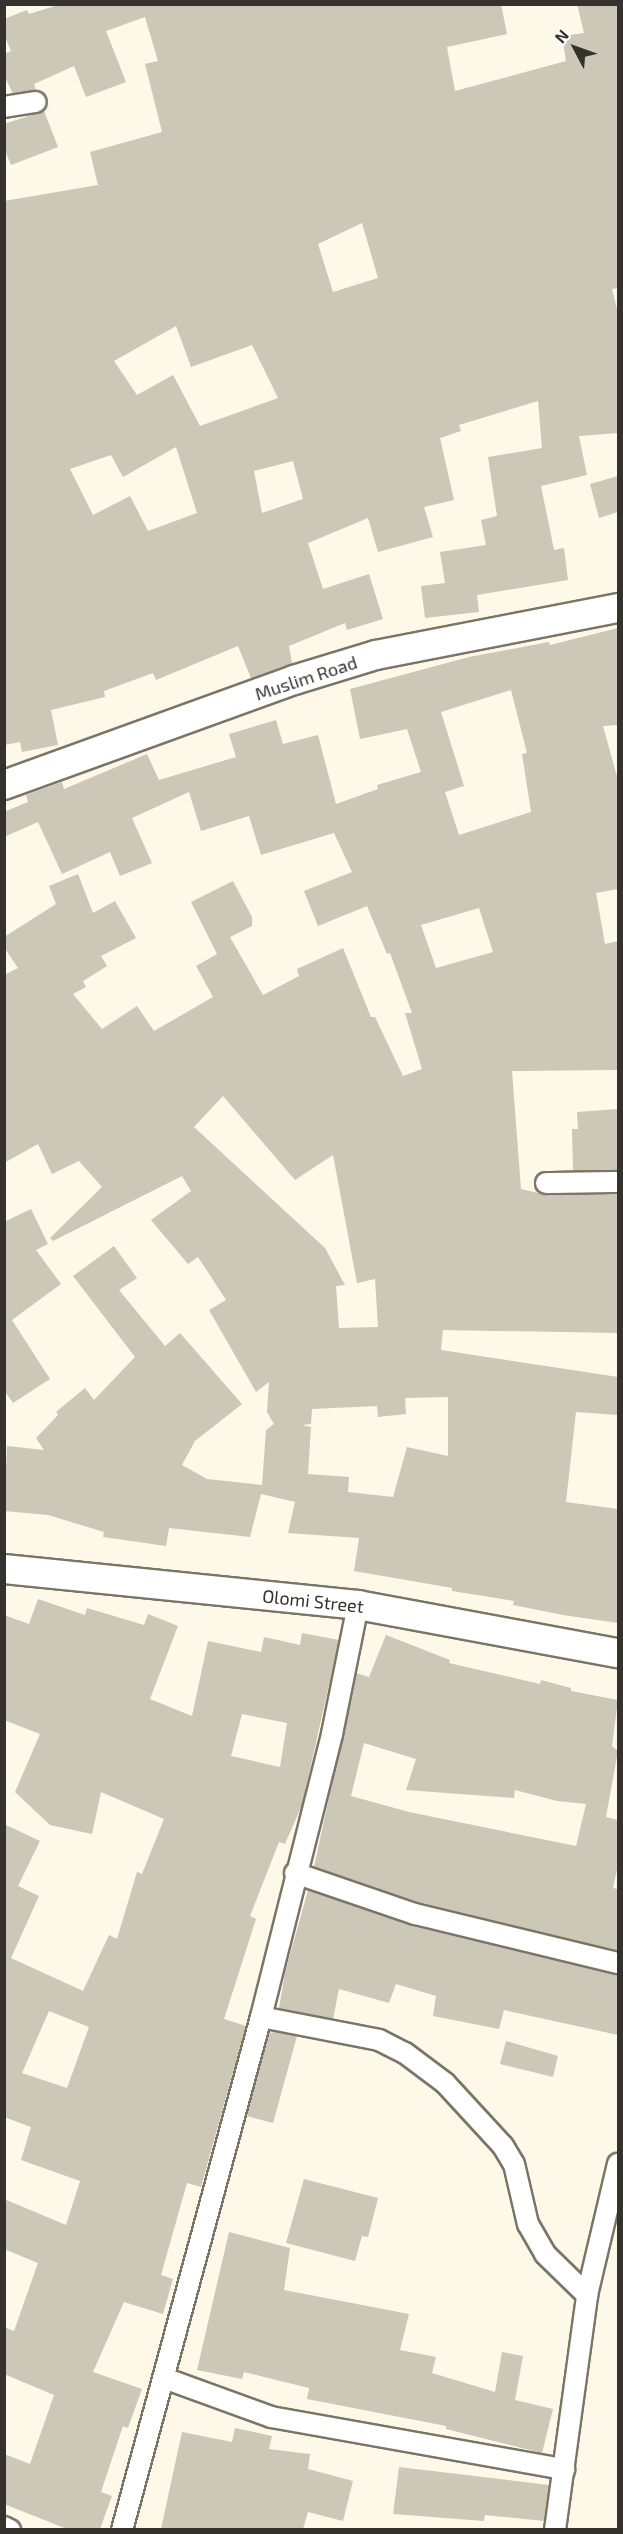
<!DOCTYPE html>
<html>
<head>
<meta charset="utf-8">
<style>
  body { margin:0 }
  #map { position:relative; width:623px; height:2534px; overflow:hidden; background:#fdf8e7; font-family:"Exo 2",sans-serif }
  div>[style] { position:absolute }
  .building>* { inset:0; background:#ccc7b6 }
  .roads { filter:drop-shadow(2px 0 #7a7566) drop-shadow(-2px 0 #7a7566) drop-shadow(0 2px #7a7566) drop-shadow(0 -2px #7a7566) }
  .street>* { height:20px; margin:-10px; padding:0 10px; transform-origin:10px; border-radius:10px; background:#fff }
  .secondary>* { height:28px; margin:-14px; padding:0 14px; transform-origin:14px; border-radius:14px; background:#fff }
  span { translate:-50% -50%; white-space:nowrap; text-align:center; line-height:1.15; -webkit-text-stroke:5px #fff; paint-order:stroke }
  .street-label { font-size:18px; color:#34322c }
  .frame { position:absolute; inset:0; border:6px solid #34322c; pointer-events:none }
  .north { position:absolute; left:545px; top:18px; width:60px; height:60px; -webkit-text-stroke:4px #fff; paint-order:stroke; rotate:311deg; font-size:16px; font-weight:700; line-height:24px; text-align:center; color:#34322c }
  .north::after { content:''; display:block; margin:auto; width:21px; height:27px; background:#34322c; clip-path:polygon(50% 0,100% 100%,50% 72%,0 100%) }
</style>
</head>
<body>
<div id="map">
  <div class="building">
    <i style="clip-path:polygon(evenodd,61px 4px,501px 4px,507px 34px,447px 47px,455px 91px,566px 61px,562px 36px,584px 33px,577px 4px,618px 4px,618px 288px,612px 289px,618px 313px,618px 433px,579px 436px,587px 475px,541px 486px,554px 550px,564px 548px,568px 580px,477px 595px,479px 612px,425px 618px,421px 586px,445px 583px,440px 552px,486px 545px,481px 520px,497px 516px,488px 457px,542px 448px,538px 401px,459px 425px,461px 431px,440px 438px,454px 500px,424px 507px,433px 537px,378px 552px,368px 518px,308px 543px,323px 589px,369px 574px,383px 619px,347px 630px,345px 623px,289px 646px,292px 663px,251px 678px,238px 646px,156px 680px,153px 673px,104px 691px,105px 697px,51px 710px,58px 745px,22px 752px,20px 742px,4px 745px,4px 201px,98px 185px,90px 152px,162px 132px,145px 64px,158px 61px,145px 17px,106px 31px,126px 82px,86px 97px,74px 66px,34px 84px,36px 90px,13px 94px,4px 75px,4px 54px,11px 51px,4px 34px,4px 19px,27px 10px,29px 14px,61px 4px,362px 223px,378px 278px,333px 292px,318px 244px,362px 223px,61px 4px,176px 326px,191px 367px,252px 345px,278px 398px,200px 426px,173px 375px,137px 395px,114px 361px,176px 326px,61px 4px,176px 447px,197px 513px,148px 531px,130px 496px,93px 515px,70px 469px,111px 455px,123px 477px,176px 447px,61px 4px,293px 461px,303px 499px,262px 513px,254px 471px,293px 461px)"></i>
    <i style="clip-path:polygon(44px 111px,58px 147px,11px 165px,4px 148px,4px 124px)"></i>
    <i style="clip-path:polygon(618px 476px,618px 512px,599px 518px,590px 484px)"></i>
    <i style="clip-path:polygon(evenodd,618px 628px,618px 725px,603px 726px,618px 780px,618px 889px,596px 893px,605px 944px,618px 941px,618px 1070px,512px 1071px,521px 1189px,546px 1195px,618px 1194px,618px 1333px,443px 1330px,441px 1350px,618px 1377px,618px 1415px,576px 1412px,566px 1502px,618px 1509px,618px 1623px,563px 1615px,513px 1605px,514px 1601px,452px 1591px,452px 1588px,354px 1571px,359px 1538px,288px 1533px,295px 1502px,261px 1494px,250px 1537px,169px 1528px,166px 1546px,103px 1537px,104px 1532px,48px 1515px,4px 1511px,7px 1446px,44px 1450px,36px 1438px,58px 1415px,56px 1412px,85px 1388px,94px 1400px,135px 1357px,73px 1276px,114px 1246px,137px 1278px,119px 1290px,165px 1346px,180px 1333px,242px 1404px,195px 1441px,182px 1465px,207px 1479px,262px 1485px,266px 1430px,274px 1424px,267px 1412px,269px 1382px,256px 1392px,209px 1310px,226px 1300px,198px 1257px,188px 1264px,151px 1220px,191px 1191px,182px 1176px,53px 1241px,50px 1238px,102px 1187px,79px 1161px,52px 1174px,38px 1144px,4px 1163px,4px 975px,18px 968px,4px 947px,4px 937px,56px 904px,49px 886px,78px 874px,93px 913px,115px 901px,136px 938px,101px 956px,107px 966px,83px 981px,86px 987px,73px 994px,102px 1029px,137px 1006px,154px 1031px,213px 997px,196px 966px,217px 954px,191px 902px,233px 881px,252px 917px,252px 926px,230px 937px,263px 995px,299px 976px,297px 969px,343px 948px,371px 1017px,375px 1017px,403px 1076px,422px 1069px,405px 1013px,412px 1013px,390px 953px,387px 954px,367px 906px,318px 926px,304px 891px,352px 872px,334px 833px,261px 855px,249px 816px,201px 831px,189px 792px,132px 818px,152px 863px,120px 876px,110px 852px,62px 874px,38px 822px,4px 837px,4px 812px,28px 802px,26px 795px,62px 782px,64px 789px,147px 754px,159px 780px,236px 757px,229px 734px,276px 720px,283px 744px,318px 735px,336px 804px,378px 789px,377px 785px,421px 772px,407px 729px,360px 739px,350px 689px,469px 657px,549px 642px,550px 645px,618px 628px,511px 690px,527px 753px,522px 754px,531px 812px,459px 835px,445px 792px,464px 786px,441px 712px,511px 690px,618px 628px,479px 908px,493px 952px,436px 968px,421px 925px,479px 908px,618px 628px,223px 1096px,295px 1180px,333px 1155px,357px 1283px,375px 1279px,378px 1327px,339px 1328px,336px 1286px,345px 1285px,325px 1248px,194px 1127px,223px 1096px,618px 628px,448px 1397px,448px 1456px,407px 1447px,393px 1497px,348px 1492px,349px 1477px,308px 1474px,311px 1427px,302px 1425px,311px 1424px,312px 1409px,377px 1406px,378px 1417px,406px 1414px,405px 1398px,448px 1397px)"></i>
    <i style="clip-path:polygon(618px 1109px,618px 1170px,573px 1171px,572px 1129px,578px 1129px,577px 1112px)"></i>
    <i style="clip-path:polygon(31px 1209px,48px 1244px,36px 1250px,61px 1284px,12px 1320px,50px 1379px,13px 1403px,4px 1390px,4px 1222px)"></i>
    <i style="clip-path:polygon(evenodd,38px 1599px,85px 1615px,87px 1608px,144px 1625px,148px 1614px,178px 1626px,150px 1699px,192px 1716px,208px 1641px,261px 1652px,264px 1637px,300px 1645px,302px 1633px,339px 1640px,302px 1805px,285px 1844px,279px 1842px,250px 1916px,256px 1919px,224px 2019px,246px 2026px,201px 2187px,187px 2183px,161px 2275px,173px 2279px,163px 2314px,124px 2302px,93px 2372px,142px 2389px,128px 2428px,123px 2426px,101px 2492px,112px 2496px,100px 2529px,67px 2529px,4px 2504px,4px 2454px,30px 2464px,54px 2395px,4px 2374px,4px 2327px,14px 2331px,38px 2263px,4px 2249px,4px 2199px,66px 2225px,80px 2181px,21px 2160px,31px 2127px,4px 2117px,4px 1824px,40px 1841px,18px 1886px,39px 1896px,11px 1958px,83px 1991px,109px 1935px,117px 1939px,137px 1872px,142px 1874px,164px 1819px,101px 1792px,92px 1834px,50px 1825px,15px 1792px,40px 1734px,4px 1720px,4px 1615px,29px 1624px,38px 1599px,242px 1714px,287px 1723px,280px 1767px,231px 1756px,242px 1714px,38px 1599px,49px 2011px,89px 2027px,67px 2088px,22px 2073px,49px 2011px)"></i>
    <i style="clip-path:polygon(evenodd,386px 1635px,450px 1660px,449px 1663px,540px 1684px,541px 1680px,571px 1688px,571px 1691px,618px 1700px,612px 1746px,618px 1751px,606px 1817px,618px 1820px,618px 1865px,613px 1888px,618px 1889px,618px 1951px,418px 1902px,314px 1867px,356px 1673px,369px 1677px,386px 1635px,364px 1743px,416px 1759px,406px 1790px,514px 1798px,515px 1790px,557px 1801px,586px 1804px,576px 1846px,409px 1812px,351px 1796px,364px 1743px)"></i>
    <i style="clip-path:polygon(308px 1890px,412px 1926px,618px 1975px,618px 2035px,504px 2010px,499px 2029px,433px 2016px,436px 1996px,396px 1984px,389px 2003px,339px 1989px,333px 2019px,279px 2008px,285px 1973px)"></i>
    <i style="clip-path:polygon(275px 2032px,297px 2036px,273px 2123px,247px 2116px,269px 2033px)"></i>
    <i style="clip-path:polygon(506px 2041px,558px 2056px,553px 2077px,500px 2064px)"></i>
    <i style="clip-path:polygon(304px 2179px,378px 2198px,368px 2237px,362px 2236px,355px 2261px,286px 2243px)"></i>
    <i style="clip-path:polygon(229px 2232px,290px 2248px,284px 2290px,409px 2314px,400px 2350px,436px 2357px,432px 2373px,495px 2392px,502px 2352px,523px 2356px,515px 2400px,553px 2409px,542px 2453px,446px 2429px,446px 2426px,307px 2399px,309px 2388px,244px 2372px,242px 2379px,197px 2370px)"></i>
    <i style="clip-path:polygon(235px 2428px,272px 2436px,269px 2449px,310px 2454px,308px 2469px,353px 2481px,343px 2521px,308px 2512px,303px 2529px,161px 2529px,182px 2432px,232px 2442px)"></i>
    <i style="clip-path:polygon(399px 2467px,549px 2485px,544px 2521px,485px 2515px,484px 2521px,393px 2514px)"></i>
  </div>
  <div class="roads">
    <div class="street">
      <i style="left:4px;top:107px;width:32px;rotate:-9deg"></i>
      <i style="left:546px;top:1183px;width:72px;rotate:-0.8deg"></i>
      <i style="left:295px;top:1873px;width:127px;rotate:18.9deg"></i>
      <i style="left:415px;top:1914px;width:209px;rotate:13.6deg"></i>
      <i style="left:261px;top:2017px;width:120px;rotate:11deg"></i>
      <i style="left:379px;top:2040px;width:29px;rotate:27deg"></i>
      <i style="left:405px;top:2053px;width:50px;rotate:36.9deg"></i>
      <i style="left:445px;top:2083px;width:86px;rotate:47.4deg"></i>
      <i style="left:503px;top:2146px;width:21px;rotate:59deg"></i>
      <i style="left:514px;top:2164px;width:62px;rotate:76.9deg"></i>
      <i style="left:528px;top:2224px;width:34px;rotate:60deg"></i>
      <i style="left:545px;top:2254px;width:59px;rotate:44.3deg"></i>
      <i style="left:164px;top:2378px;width:114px;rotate:20deg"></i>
      <i style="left:271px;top:2417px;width:298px;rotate:10.1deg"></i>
      <i style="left:4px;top:2527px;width:7px;rotate:27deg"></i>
      <i style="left:122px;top:2530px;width:531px;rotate:-74.84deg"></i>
      <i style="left:261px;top:2017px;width:292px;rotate:-75.9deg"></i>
      <i style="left:332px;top:1734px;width:132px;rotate:-78.6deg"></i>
      <i style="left:555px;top:2530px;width:237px;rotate:-82.2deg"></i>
      <i style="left:587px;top:2295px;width:135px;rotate:-76.7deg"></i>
    </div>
    <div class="secondary">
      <i style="left:4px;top:785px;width:308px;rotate:-19.9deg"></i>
      <i style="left:294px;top:680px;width:86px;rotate:-17deg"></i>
      <i style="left:376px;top:655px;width:247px;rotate:-11deg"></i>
      <i style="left:4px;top:1569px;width:356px;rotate:5.8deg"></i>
      <i style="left:358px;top:1605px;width:264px;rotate:10.5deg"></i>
    </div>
  </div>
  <div class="street-label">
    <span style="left:306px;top:678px;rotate:-18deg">Muslim Road</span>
    <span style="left:313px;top:1601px;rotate:6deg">Olomi Street</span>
  </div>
  <div class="frame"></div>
  <div class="north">N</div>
</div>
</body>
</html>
